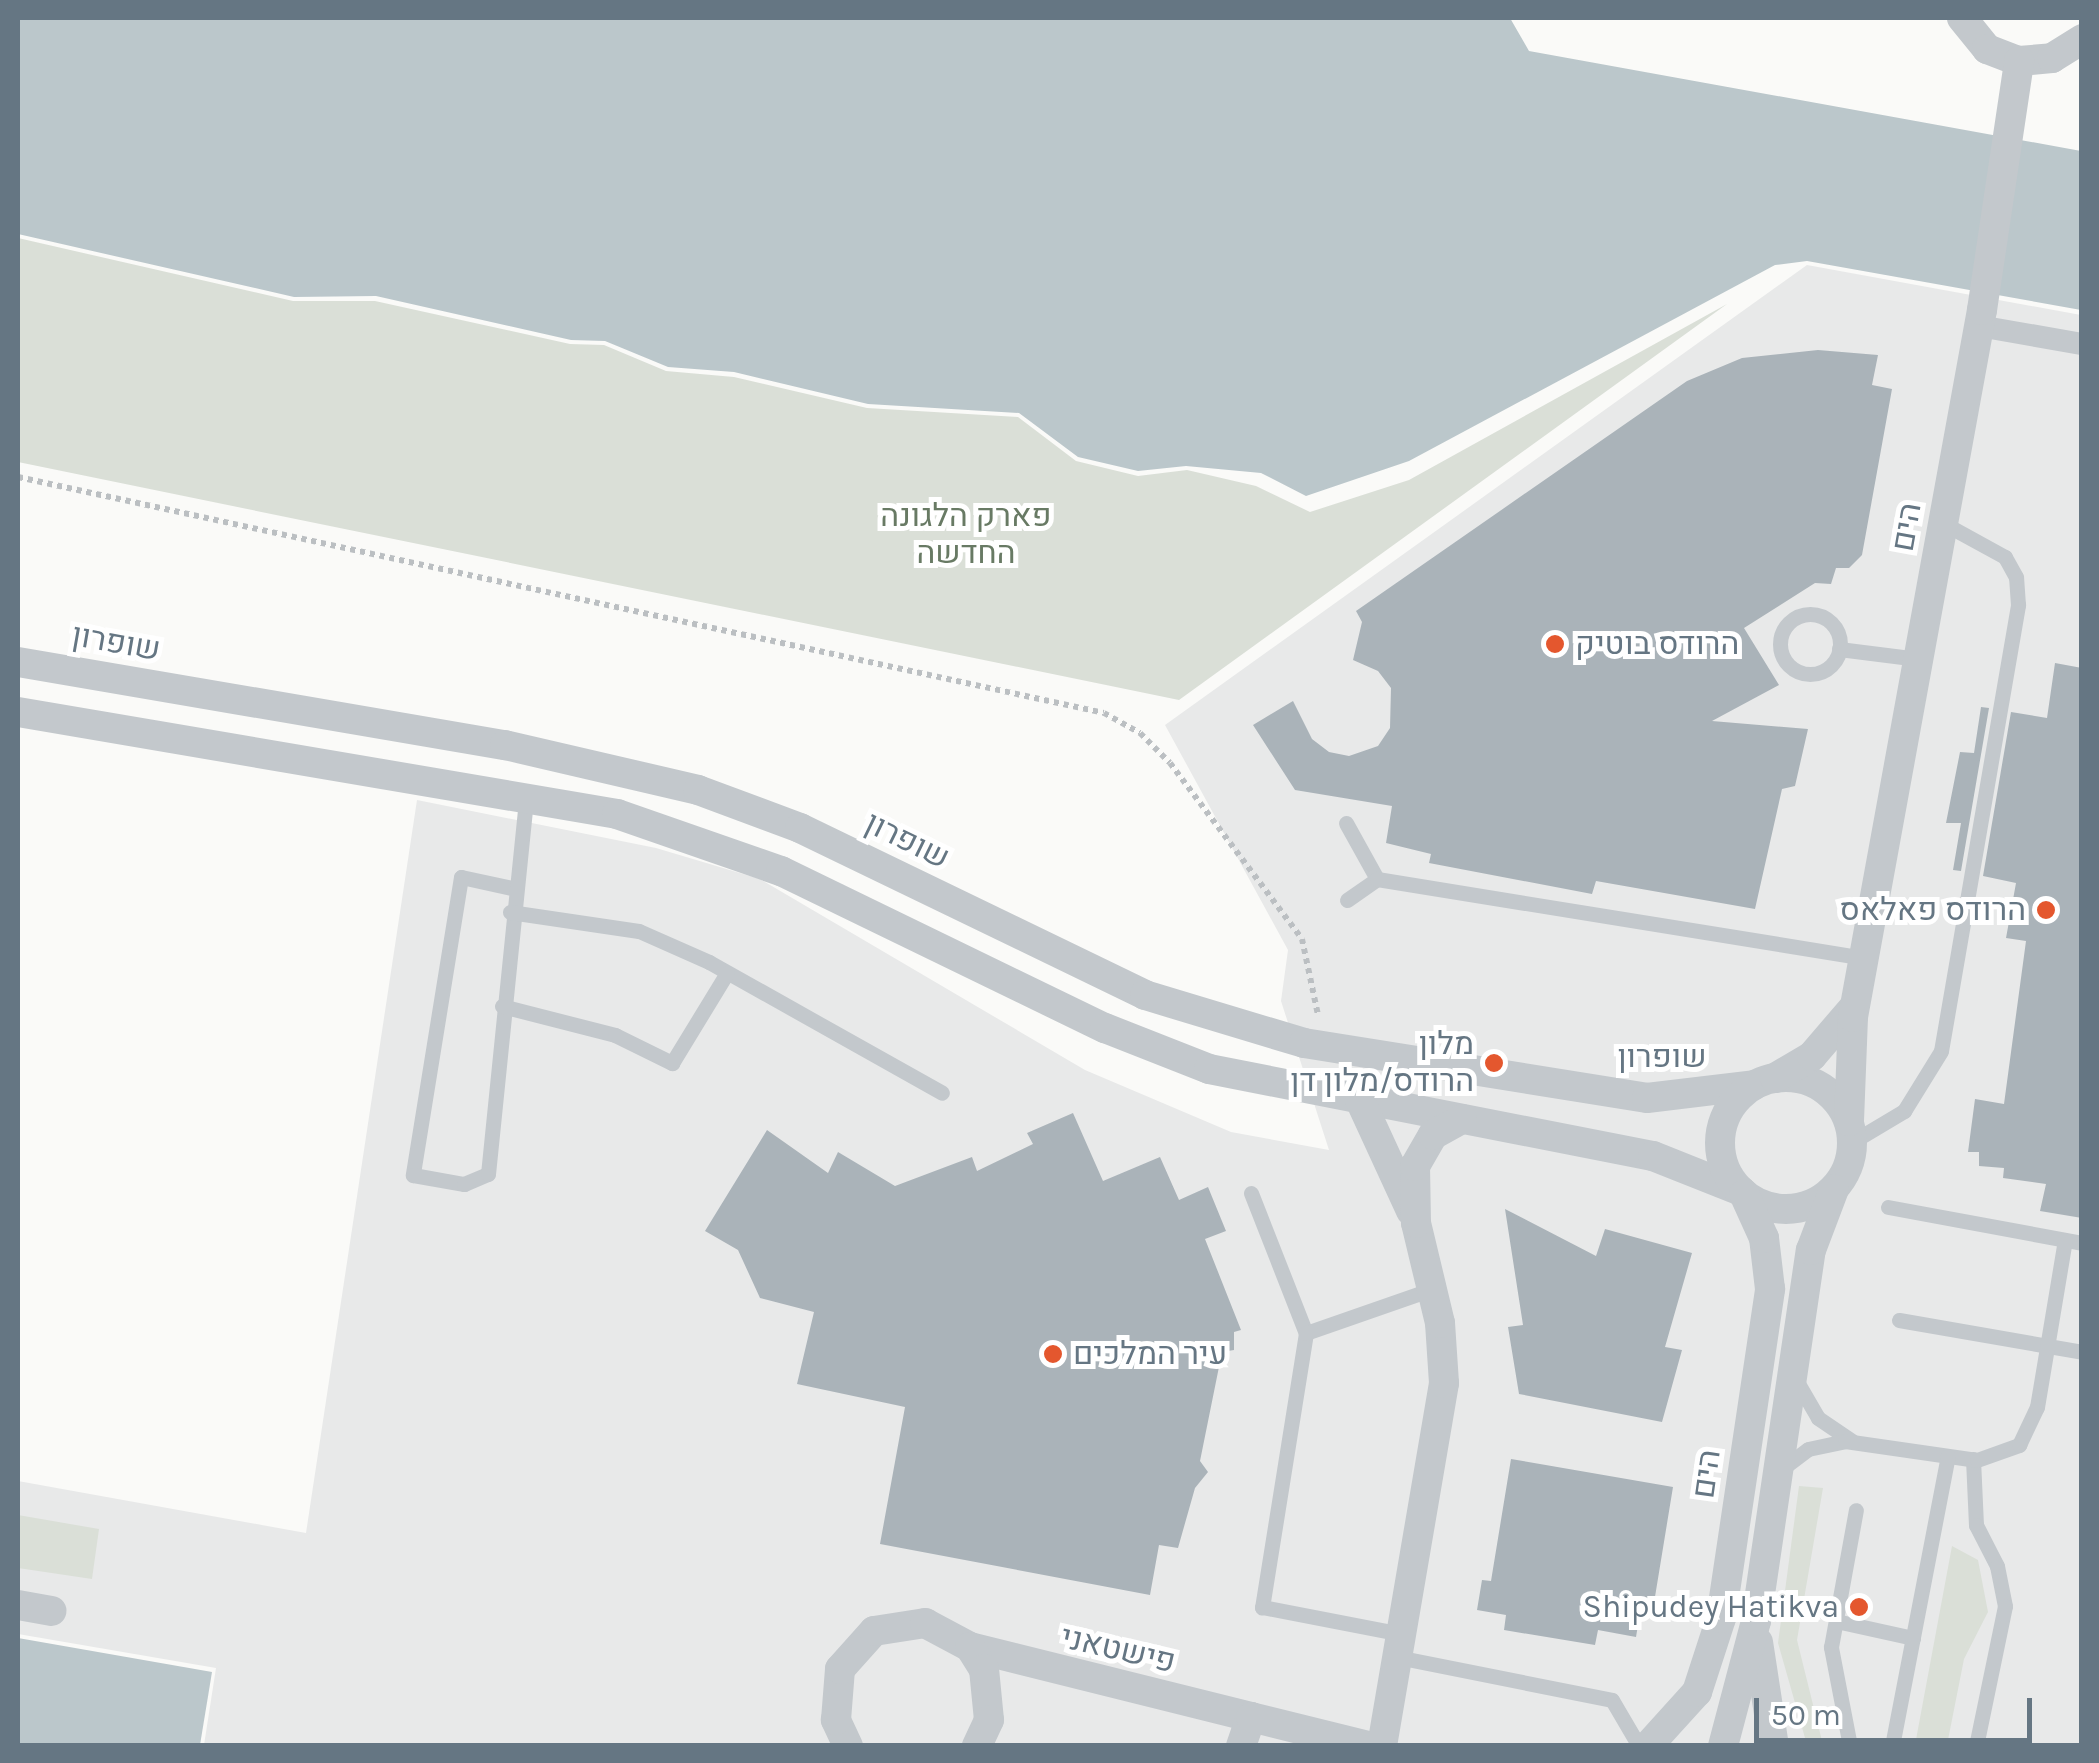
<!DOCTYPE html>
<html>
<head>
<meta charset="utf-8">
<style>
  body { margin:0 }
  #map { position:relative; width:2099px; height:1763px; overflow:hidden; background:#fafaf8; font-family:Karla,Heebo,sans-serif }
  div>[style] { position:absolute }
  .built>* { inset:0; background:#e8e9e9 }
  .green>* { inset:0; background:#dadfd7 }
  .water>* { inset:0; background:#bbc7cb }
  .building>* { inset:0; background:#aab3b9 }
  .path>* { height:6px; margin-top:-3px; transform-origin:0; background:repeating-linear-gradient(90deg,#bbbfc2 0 5px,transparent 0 10px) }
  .service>* { height:15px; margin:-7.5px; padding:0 7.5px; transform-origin:7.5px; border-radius:7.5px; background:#c3c8cc }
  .service>.ring { margin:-7.5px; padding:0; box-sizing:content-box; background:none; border:15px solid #c3c8cc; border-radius:50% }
  .pedestrian>* { height:22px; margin:-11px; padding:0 11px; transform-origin:11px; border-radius:11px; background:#c3c8cc }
  .minor>* { height:30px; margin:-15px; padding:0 15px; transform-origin:15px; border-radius:15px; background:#c3c8cc }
  .minor>.ring { margin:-15px; padding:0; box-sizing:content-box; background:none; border:30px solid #c3c8cc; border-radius:50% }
  .dots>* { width:28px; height:28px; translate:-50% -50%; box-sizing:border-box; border:5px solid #fff; border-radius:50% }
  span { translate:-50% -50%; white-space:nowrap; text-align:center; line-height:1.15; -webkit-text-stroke:10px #fff; paint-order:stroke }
  .park-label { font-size:32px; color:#687a64 }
  .street-label { font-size:32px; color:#657683 }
  .poi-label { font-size:32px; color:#657683 }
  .left { translate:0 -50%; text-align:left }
  .right { translate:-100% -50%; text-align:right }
  .frame { position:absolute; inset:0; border:20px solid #657683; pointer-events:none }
  .scale { position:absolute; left:1754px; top:1698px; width:278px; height:45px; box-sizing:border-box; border:5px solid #657683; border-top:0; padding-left:12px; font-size:30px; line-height:35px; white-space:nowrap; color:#657683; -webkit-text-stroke:8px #fff; paint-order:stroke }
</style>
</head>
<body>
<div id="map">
  <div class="built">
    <i style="clip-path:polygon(1807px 265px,2081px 315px,2081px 1745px,204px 1745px,216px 1668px,18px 1634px,18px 1481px,306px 1533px,417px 800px,656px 848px,760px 879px,1085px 1070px,1231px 1132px,1329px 1150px,1281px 1001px,1288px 950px,1165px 725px)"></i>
  </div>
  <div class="green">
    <i style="clip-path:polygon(18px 238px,293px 301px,375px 301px,570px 344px,604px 345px,666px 371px,734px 377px,867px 408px,1018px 417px,1076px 461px,1138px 476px,1187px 470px,1256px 486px,1310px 512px,1409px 480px,1727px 304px,1179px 700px,18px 462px)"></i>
    <i style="clip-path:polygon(1799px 1486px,1823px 1488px,1797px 1640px,1823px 1745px,1807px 1745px,1778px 1643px)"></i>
    <i style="clip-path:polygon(18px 1515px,99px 1529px,92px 1579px,18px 1568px)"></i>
    <i style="clip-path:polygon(1952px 1546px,1978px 1560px,1988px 1612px,1964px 1659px,1947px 1745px,1915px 1745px)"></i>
  </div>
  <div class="water">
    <i style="clip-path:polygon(18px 18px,1510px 18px,1529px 51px,2081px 151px,2081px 310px,1807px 261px,1775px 265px,1409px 461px,1306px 496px,1261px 473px,1186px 466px,1138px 471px,1078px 457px,1019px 413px,868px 404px,734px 372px,668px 367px,605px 341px,571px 340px,376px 296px,294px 297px,18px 234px)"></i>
    <i style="clip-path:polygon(18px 1638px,212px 1672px,200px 1745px,18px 1745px)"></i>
  </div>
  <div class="building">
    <i style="clip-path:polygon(1818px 350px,1878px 355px,1872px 385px,1892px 389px,1862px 555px,1849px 568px,1836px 568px,1831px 584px,1815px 583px,1744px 628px,1779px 685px,1712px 721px,1808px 729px,1795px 786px,1782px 789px,1755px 909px,1596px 881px,1592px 894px,1429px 863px,1431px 854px,1386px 843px,1392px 806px,1295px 790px,1253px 725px,1293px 701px,1312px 739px,1329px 752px,1349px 756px,1378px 746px,1390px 728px,1391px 688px,1378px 671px,1353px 660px,1362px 622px,1356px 611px,1687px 381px,1742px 358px)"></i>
    <i style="clip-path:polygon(2055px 663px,2082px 668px,2082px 1218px,2040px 1211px,2046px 1184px,2003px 1178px,2004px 1168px,1979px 1166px,1979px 1152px,1968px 1152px,1975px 1099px,2004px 1104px,2026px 941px,2006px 938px,2016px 883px,1983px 876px,2011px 712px,2047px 718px)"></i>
    <i style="clip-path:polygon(1981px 707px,1989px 708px,1961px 871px,1953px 870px,1961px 823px,1946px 823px,1960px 752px,1974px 753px)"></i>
    <i style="clip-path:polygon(1073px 1113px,1103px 1181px,1160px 1157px,1179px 1200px,1208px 1187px,1226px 1231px,1205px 1239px,1241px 1330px,1234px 1332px,1234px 1350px,1222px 1352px,1200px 1461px,1208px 1472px,1195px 1488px,1178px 1548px,1159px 1545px,1150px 1595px,880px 1544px,905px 1407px,797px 1384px,814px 1312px,760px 1298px,738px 1250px,705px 1231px,767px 1130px,828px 1173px,838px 1152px,895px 1186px,972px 1157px,977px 1171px,1033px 1144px,1027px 1133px)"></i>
    <i style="clip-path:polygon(1505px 1209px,1596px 1256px,1605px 1229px,1692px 1253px,1665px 1347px,1682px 1350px,1662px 1422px,1519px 1394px,1508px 1327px,1523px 1325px)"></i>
    <i style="clip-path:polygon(1511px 1459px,1673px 1487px,1653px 1609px,1641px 1607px,1636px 1637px,1598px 1630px,1595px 1645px,1504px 1630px,1506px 1615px,1477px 1610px,1482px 1580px,1491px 1581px)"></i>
  </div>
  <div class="path">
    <i style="left:18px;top:477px;width:1111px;rotate:12.26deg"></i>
    <i style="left:1104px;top:713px;width:41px;rotate:29.1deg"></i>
    <i style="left:1140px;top:733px;width:42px;rotate:45deg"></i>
    <i style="left:1170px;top:763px;width:220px;rotate:53.1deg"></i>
    <i style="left:1302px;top:939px;width:78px;rotate:78.1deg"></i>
  </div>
  <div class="service">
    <i class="ring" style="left:1780px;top:614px;width:45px;height:45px"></i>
    <i style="left:1839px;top:649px;width:80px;rotate:7.2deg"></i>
    <i style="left:1346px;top:823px;width:64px;rotate:61deg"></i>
    <i style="left:512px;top:888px;width:52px;rotate:-167.8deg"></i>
    <i style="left:461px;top:877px;width:302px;rotate:99.2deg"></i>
    <i style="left:413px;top:1175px;width:52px;rotate:10deg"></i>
    <i style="left:464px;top:1184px;width:26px;rotate:-23deg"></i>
    <i style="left:488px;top:1174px;width:378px;rotate:-84.2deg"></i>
    <i style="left:1347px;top:900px;width:37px;rotate:-35deg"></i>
    <i style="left:1377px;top:879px;width:493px;rotate:9.2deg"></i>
    <i style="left:510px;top:912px;width:130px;rotate:8.4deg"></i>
    <i style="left:639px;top:931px;width:77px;rotate:23.9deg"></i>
    <i style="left:709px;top:962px;width:267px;rotate:29.3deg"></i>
    <i style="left:502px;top:1006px;width:117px;rotate:14.4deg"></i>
    <i style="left:615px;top:1035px;width:64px;rotate:26.2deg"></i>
    <i style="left:672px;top:1063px;width:105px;rotate:-58.6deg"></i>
    <i style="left:1852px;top:1142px;width:61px;rotate:-30.8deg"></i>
    <i style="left:1904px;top:1111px;width:70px;rotate:-58.3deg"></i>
    <i style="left:1941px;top:1051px;width:453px;rotate:-80.2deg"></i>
    <i style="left:2018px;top:605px;width:28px;rotate:-94deg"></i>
    <i style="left:2016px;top:577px;width:23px;rotate:-119deg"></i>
    <i style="left:2005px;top:557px;width:71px;rotate:-151.3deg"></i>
    <i style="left:1251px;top:1193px;width:150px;rotate:68.6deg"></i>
    <i style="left:1306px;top:1333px;width:278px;rotate:99.1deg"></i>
    <i style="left:1262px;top:1607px;width:143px;rotate:10.9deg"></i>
    <i style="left:1888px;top:1207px;width:197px;rotate:10.5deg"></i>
    <i style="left:1899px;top:1320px;width:186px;rotate:9.9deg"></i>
    <i style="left:1306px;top:1333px;width:133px;rotate:-19.2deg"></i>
    <i style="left:1796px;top:1380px;width:44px;rotate:59.9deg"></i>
    <i style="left:1818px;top:1418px;width:41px;rotate:34.1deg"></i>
    <i style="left:1973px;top:1459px;width:66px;rotate:87.4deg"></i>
    <i style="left:1976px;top:1525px;width:46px;rotate:62.9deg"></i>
    <i style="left:1997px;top:1566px;width:41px;rotate:78.7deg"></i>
    <i style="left:2005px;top:1606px;width:143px;rotate:101.7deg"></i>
    <i style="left:1783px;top:1468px;width:31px;rotate:-37deg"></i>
    <i style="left:1808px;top:1449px;width:38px;rotate:-12deg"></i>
    <i style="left:1845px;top:1441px;width:133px;rotate:8.2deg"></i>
    <i style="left:1977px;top:1460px;width:45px;rotate:-19.7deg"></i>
    <i style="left:2019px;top:1445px;width:42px;rotate:-64.7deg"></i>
    <i style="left:2037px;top:1407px;width:169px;rotate:-80.5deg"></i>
    <i style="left:1836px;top:1621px;width:79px;rotate:12.4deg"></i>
    <i style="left:1397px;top:1657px;width:219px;rotate:11.3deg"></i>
    <i style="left:1612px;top:1700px;width:53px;rotate:59.6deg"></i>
    <i style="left:1850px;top:1746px;width:101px;rotate:-100.9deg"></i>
    <i style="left:1831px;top:1647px;width:139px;rotate:-79.7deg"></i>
    <i style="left:1892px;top:1746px;width:295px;rotate:-79.1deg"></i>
  </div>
  <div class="pedestrian">
    <i style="left:1979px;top:326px;width:105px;rotate:9.9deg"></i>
  </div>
  <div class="minor">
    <i style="left:1962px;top:18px;width:40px;rotate:51deg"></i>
    <i style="left:1987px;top:49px;width:34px;rotate:21deg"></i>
    <i style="left:2019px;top:61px;width:33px;rotate:-5deg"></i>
    <i style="left:2052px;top:58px;width:36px;rotate:-32deg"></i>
    <i style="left:18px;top:662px;width:494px;rotate:9.7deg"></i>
    <i style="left:505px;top:745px;width:198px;rotate:13.1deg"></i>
    <i style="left:698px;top:790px;width:109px;rotate:20.4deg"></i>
    <i style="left:800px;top:828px;width:383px;rotate:25.8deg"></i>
    <i style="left:1145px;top:995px;width:166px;rotate:16.8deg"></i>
    <i style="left:1304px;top:1043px;width:347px;rotate:9.1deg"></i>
    <i style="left:1647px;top:1098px;width:108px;rotate:-6.9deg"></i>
    <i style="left:18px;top:712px;width:608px;rotate:9.66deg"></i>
    <i style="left:617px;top:814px;width:174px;rotate:19.2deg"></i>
    <i style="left:781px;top:871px;width:360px;rotate:25.9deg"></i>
    <i style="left:1105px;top:1028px;width:112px;rotate:21.5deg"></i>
    <i style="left:1209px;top:1069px;width:452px;rotate:11.1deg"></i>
    <i style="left:1653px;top:1156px;width:95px;rotate:21.7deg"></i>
    <i class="ring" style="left:1720px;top:1077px;width:102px;height:102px"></i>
    <i style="left:1775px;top:1078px;width:43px;rotate:-30.7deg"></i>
    <i style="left:1812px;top:1056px;width:65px;rotate:-49.4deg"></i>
    <i style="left:1360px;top:1100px;width:122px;rotate:65.3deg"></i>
    <i style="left:1849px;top:1121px;width:104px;rotate:-87.8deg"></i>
    <i style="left:1853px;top:1017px;width:719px;rotate:-79.66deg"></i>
    <i style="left:1982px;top:310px;width:252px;rotate:-81.5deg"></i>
    <i style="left:18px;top:1605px;width:34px;rotate:10deg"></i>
    <i style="left:1758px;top:1642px;width:105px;rotate:81.3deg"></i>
    <i style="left:970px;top:1647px;width:290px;rotate:14deg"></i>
    <i style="left:1251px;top:1717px;width:31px;rotate:109deg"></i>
    <i style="left:1251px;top:1717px;width:121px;rotate:13.9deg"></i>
    <i style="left:848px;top:1746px;width:29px;rotate:-115deg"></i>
    <i style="left:836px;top:1720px;width:51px;rotate:-85.5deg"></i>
    <i style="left:840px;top:1669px;width:51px;rotate:-48.2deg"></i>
    <i style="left:874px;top:1631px;width:52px;rotate:-8.9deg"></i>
    <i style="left:925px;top:1623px;width:51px;rotate:28.1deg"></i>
    <i style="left:970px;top:1647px;width:26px;rotate:58deg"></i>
    <i style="left:984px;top:1669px;width:51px;rotate:84.4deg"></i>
    <i style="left:989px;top:1720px;width:29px;rotate:115deg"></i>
    <i style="left:1382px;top:1746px;width:368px;rotate:-80.3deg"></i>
    <i style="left:1444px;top:1383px;width:60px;rotate:-93.8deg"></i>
    <i style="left:1440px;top:1323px;width:103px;rotate:-103.5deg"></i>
    <i style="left:1416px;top:1223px;width:57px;rotate:-91deg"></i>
    <i style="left:1415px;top:1166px;width:36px;rotate:-60deg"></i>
    <i style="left:1433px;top:1135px;width:33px;rotate:-29deg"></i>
    <i style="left:1648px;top:1746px;width:73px;rotate:-47.8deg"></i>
    <i style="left:1697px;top:1692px;width:78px;rotate:-72deg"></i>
    <i style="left:1721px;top:1618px;width:333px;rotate:-81.5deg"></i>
    <i style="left:1770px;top:1289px;width:51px;rotate:-96.7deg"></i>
    <i style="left:1764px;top:1238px;width:48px;rotate:-114.4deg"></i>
    <i style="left:1723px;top:1746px;width:129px;rotate:-75.2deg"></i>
    <i style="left:1756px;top:1621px;width:375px;rotate:-81.6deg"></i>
    <i style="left:1811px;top:1250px;width:65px;rotate:-69.3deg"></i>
  </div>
  <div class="dots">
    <i style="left:1555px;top:644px;background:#e4572e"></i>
    <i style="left:2046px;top:910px;background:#e4572e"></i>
    <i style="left:1494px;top:1063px;background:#e4572e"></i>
    <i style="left:1053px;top:1354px;background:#e4572e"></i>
    <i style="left:1859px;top:1607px;background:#e4572e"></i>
  </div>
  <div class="park-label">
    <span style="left:966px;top:535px">פארק הלגונה<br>החדשה</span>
  </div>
  <div class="street-label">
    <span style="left:1907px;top:527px;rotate:-80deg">הים</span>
    <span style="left:116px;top:643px;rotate:10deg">שופרון</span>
    <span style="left:907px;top:841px;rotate:26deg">שופרון</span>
    <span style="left:1662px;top:1057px">שופרון</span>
    <span style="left:1707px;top:1474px;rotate:-82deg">הים</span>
    <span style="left:1118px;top:1650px;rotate:13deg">פישטאני</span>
  </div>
  <div class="poi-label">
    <span class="left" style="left:1575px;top:644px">הרודס בוטיק</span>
    <span class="right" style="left:2026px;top:910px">הרודס פאלאס</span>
    <span class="right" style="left:1474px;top:1063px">מלון<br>הרודס/מלון דן</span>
    <span class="left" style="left:1073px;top:1354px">עיר המלכים</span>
    <span class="right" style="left:1839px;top:1607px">Shipudey Hatikva</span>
  </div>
  <div class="frame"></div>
  <div class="scale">50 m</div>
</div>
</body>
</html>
